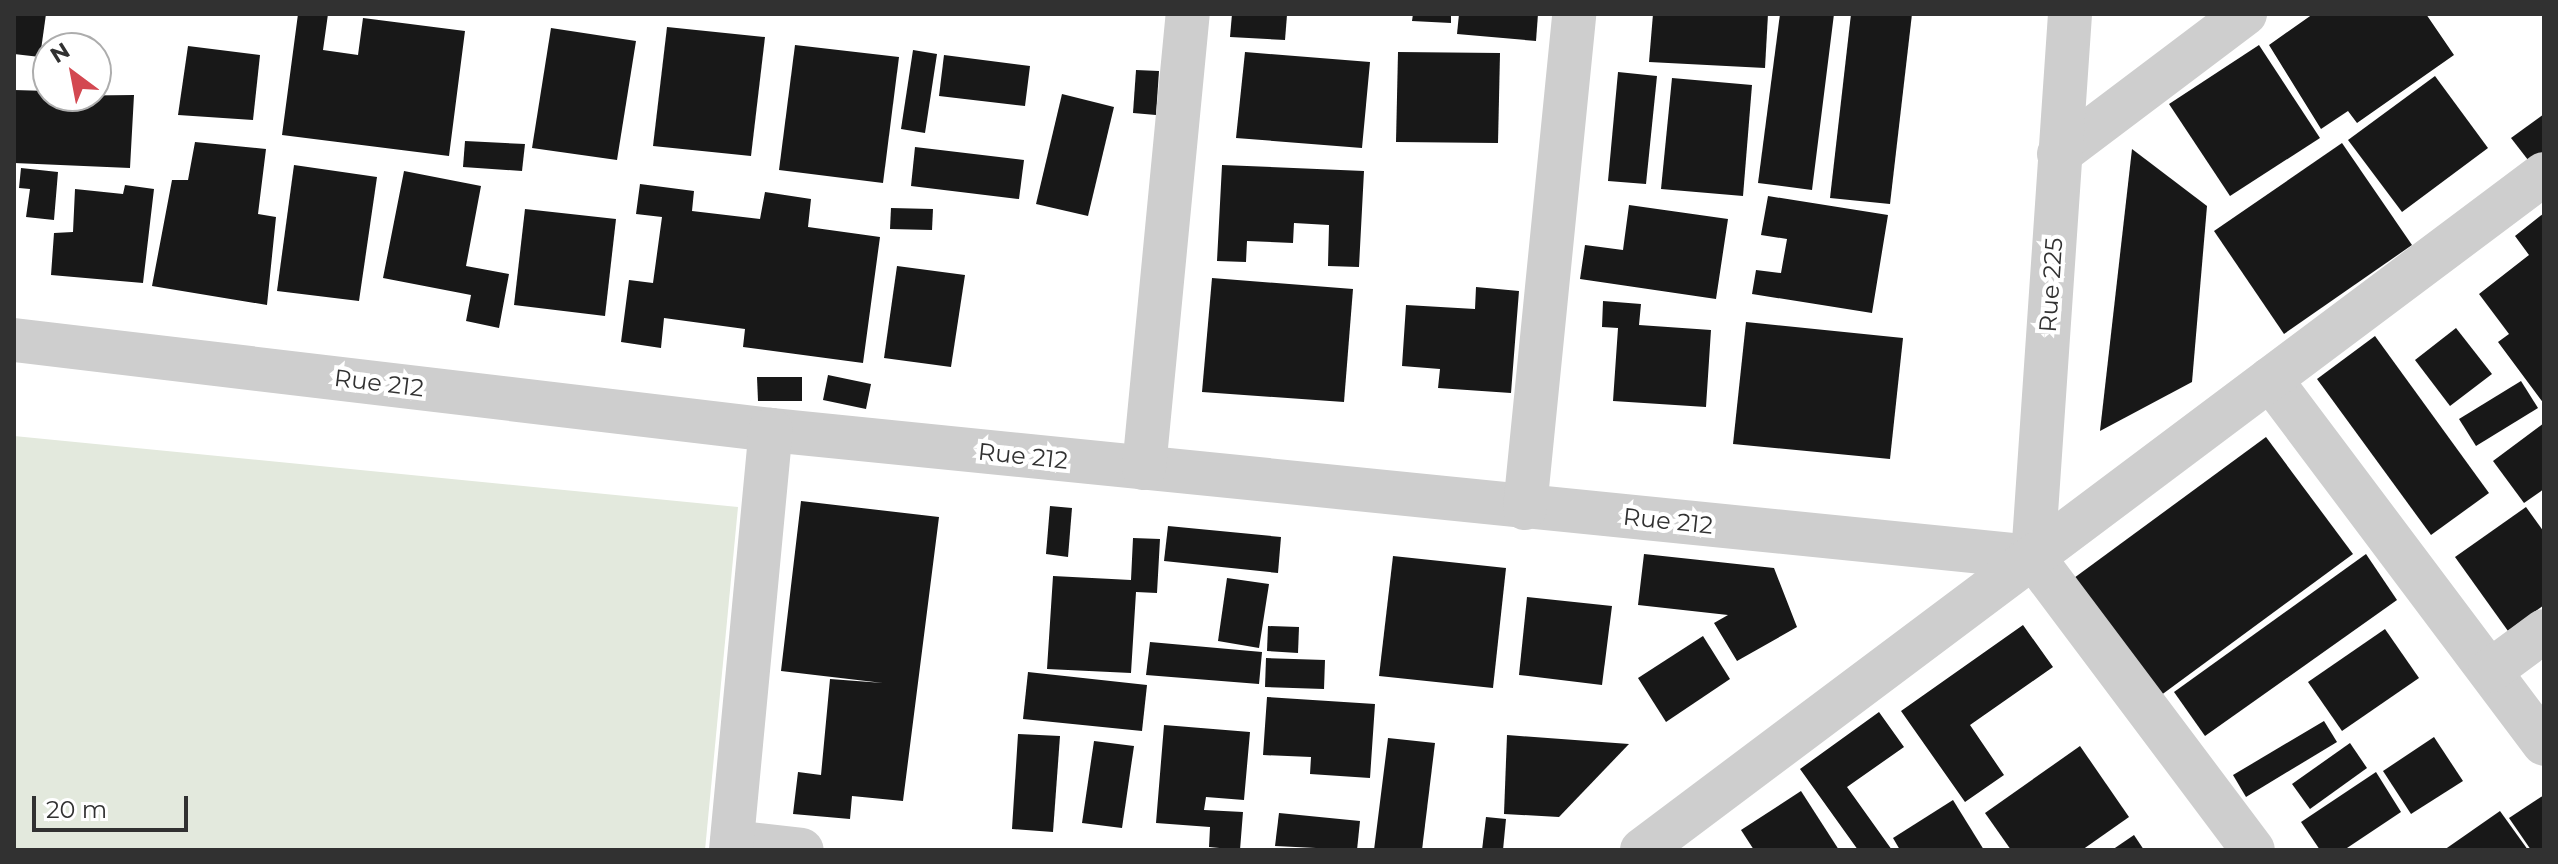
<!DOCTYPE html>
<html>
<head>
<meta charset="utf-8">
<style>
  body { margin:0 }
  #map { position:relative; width:2558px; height:864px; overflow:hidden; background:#fff; font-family:Montserrat,sans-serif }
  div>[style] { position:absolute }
  .green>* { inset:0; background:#e3e9dd }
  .building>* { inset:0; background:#181818 }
  .minor>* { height:44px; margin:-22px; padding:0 22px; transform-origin:22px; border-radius:22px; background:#cecece }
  span { translate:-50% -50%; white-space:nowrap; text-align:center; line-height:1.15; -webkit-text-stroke:8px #fff; paint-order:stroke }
  .street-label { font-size:24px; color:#313131 }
  .frame { position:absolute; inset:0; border:16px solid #313131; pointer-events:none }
  .north { position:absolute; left:32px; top:32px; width:80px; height:80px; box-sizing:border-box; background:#fff; border:2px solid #adadad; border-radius:50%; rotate:328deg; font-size:22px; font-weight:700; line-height:32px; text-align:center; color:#313131 }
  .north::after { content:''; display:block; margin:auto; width:28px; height:36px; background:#d34851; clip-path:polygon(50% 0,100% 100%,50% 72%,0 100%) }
  .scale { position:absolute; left:32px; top:796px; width:156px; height:36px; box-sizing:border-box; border:4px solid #313131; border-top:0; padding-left:10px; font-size:24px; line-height:28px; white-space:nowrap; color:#313131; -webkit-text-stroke:6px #fff; paint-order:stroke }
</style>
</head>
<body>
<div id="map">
  <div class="green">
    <i style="clip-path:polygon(14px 436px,738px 507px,705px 850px,14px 850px)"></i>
  </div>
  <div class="building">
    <i style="clip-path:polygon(14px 14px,46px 14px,40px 57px,14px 54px)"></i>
    <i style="clip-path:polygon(298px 14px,328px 14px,323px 50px,358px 55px,363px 18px,465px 31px,449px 156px,282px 135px)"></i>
    <i style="clip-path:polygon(1232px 14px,1287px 15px,1285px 40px,1230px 37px)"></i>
    <i style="clip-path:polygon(1413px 14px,1451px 14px,1451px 23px,1412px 21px)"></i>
    <i style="clip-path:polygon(1459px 14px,1538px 14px,1536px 41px,1457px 34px)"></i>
    <i style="clip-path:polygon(1653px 14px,1768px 14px,1765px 68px,1649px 62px)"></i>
    <i style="clip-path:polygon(1780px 14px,1834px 14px,1812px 190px,1758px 183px)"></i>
    <i style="clip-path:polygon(1851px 14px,1912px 14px,1890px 204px,1830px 198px)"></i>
    <i style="clip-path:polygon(2313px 14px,2426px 14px,2454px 55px,2357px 123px,2348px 111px,2321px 129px,2269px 45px)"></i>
    <i style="clip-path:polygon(667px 27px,765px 37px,751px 156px,653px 146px)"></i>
    <i style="clip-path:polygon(551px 28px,636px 41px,617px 160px,532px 148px)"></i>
    <i style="clip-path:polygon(795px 45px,899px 57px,883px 183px,779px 170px)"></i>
    <i style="clip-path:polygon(2259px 45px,2320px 138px,2230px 196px,2169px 104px)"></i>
    <i style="clip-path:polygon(188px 46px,260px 55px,253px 120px,178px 115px)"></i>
    <i style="clip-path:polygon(913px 50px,937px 54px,925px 133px,901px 129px)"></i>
    <i style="clip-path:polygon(1245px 52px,1370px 62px,1362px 148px,1236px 138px)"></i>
    <i style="clip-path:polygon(1398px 52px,1500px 53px,1498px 143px,1396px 142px)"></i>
    <i style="clip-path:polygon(944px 55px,1030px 66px,1025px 106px,939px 96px)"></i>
    <i style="clip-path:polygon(1136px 70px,1159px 71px,1156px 115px,1133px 113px)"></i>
    <i style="clip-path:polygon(1618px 72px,1657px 76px,1646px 184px,1608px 181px)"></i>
    <i style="clip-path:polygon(2435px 76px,2488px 148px,2402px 212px,2348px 140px)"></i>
    <i style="clip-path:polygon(1672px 78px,1752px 85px,1743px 196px,1661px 189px)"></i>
    <i style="clip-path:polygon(14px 90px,48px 91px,48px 96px,134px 95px,130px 168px,14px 163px)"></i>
    <i style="clip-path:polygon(1062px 94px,1114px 107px,1088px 216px,1036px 204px)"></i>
    <i style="clip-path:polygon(2544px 114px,2544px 162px,2535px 169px,2511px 138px)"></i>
    <i style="clip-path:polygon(465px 141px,525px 144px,522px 171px,463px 167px)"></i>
    <i style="clip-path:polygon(195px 142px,266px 149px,258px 214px,276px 217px,267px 305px,152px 286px,172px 180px,188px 180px)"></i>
    <i style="clip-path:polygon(2342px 143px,2412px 245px,2284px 334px,2214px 231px)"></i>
    <i style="clip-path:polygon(915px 147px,1024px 160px,1019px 199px,911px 186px)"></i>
    <i style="clip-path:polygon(2132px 149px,2207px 206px,2192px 382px,2100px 431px)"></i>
    <i style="clip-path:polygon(294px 165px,377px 177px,359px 301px,277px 291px)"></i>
    <i style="clip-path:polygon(1222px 165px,1364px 171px,1359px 267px,1328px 266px,1329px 225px,1294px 223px,1293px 243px,1247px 241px,1246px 262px,1217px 261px)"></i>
    <i style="clip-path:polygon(21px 168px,58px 172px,54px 220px,26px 217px,30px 189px,19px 188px)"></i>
    <i style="clip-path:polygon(404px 171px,481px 186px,466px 266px,509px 274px,499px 328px,466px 321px,471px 295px,383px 278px)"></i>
    <i style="clip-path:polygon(640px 184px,694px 191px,692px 211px,760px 219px,765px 192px,811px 199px,808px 227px,880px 237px,863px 363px,743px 347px,745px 329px,664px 318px,661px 348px,621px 342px,629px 280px,653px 283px,662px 217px,636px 214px)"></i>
    <i style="clip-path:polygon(125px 185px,154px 189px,143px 283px,51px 275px,54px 233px,73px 232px,75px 189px,123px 194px)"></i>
    <i style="clip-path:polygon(1768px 196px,1888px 215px,1872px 313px,1752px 294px,1756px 270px,1781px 273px,1787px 239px,1761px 235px)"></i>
    <i style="clip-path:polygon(1629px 205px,1728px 219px,1716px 299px,1580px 279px,1585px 245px,1623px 250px)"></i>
    <i style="clip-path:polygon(891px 208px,933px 209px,932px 230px,890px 229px)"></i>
    <i style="clip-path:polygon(525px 209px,616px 219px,605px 316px,514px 305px)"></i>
    <i style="clip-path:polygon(2544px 213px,2544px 404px,2498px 342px,2509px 334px,2479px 294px,2529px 255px,2515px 236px)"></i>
    <i style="clip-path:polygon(897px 266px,965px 275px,951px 367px,884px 358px)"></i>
    <i style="clip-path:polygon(1212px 278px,1353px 289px,1344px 402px,1202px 392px)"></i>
    <i style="clip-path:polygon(1476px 287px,1519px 291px,1511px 393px,1438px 388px,1440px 369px,1402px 366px,1406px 305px,1475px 309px)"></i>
    <i style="clip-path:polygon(1603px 301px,1641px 304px,1639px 325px,1711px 330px,1706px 407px,1613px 401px,1618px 328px,1602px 327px)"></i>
    <i style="clip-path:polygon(1746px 322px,1903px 338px,1890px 459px,1733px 444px)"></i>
    <i style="clip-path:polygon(2456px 328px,2492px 374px,2450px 406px,2415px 360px)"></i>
    <i style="clip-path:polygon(2375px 336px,2489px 493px,2431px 535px,2317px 379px)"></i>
    <i style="clip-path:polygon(828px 375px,871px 384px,866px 409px,823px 400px)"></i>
    <i style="clip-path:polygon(757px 377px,802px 377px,802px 401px,758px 401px)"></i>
    <i style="clip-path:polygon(2521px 381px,2538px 408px,2476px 446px,2459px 419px)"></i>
    <i style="clip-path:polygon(2544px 423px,2544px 489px,2524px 503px,2493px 461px)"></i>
    <i style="clip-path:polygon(2266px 437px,2353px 554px,2145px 707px,2059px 589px)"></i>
    <i style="clip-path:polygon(801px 501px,939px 517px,903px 801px,852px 796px,850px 819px,793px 814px,798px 772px,821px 775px,830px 679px,883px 683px,781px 671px)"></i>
    <i style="clip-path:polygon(1050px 506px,1072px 508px,1068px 557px,1046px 554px)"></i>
    <i style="clip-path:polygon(2526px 507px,2544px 532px,2544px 605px,2508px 631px,2455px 557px)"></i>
    <i style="clip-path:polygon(1168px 526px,1281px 537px,1278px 573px,1164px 561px)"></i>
    <i style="clip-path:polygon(1133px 538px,1160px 539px,1157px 593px,1136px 592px,1131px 673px,1047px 669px,1053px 576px,1131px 580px)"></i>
    <i style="clip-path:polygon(1644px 554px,1774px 568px,1797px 627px,1737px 661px,1714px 623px,1728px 615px,1638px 605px)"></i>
    <i style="clip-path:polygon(2366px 554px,2397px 600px,2205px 736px,2174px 692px)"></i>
    <i style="clip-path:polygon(1393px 556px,1506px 568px,1493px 688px,1379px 676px)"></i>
    <i style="clip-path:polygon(1227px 578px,1269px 584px,1259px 648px,1218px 641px)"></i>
    <i style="clip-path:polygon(1527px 597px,1612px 606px,1602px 685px,1519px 675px)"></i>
    <i style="clip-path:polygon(2023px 625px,2053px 667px,1970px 725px,2004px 775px,1965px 802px,1901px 711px)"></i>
    <i style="clip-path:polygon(1268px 626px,1299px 627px,1298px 653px,1267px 651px)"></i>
    <i style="clip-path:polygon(2385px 629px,2419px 678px,2342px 731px,2308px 682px)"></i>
    <i style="clip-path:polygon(1703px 636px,1730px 679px,1666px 722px,1638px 678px)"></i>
    <i style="clip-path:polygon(1150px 642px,1262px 652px,1259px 684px,1146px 675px)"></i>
    <i style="clip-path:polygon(1266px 658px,1325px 660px,1324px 689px,1265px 687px)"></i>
    <i style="clip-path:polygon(1028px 672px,1147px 685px,1142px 731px,1023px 719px)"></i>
    <i style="clip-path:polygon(1267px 697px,1375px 704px,1370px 778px,1310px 774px,1311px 757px,1263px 755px)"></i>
    <i style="clip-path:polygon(1879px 712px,1904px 747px,1847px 787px,1892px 850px,1858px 850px,1800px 769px)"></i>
    <i style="clip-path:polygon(2324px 721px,2337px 742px,2246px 797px,2233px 775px)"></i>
    <i style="clip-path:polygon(1164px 725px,1250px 732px,1244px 800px,1206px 797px,1204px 810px,1243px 812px,1240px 850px,1209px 847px,1210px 827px,1156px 823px)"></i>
    <i style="clip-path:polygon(1018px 734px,1060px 736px,1053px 832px,1012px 829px)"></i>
    <i style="clip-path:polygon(1507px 735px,1629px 744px,1559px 817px,1504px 814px)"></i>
    <i style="clip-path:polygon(2434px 737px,2463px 781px,2411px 814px,2383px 771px)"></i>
    <i style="clip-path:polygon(1388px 738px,1435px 743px,1422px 850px,1374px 850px)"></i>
    <i style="clip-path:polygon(1094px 741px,1134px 746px,1122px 828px,1082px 823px)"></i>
    <i style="clip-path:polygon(2350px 743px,2367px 768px,2310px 809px,2292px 784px)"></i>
    <i style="clip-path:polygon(2080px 746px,2129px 817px,2082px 850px,2011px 850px,1985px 813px)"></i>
    <i style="clip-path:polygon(2376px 772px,2401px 812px,2344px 850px,2320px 850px,2301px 822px)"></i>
    <i style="clip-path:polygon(1801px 791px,1839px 850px,1754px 850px,1741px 830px)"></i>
    <i style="clip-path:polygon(2544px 795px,2544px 850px,2531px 850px,2509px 818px)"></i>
    <i style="clip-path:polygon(1953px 800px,1984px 850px,1900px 850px,1893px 838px)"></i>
    <i style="clip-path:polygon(2500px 811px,2528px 850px,2444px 850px)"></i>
    <i style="clip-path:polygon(1279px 813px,1360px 821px,1357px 850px,1275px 846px)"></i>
    <i style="clip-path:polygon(1486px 817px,1506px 819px,1503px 850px,1482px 850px)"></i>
    <i style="clip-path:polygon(2134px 835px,2144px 850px,2112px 850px)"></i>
  </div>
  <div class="minor">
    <i style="left:2059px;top:154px;width:233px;rotate:-37deg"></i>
    <i style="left:14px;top:340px;width:762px;rotate:6.78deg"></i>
    <i style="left:771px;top:430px;width:1268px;rotate:5.75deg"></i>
    <i style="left:2270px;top:379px;width:456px;rotate:53.1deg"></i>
    <i style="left:1144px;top:468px;width:456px;rotate:-84.5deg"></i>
    <i style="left:1525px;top:508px;width:496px;rotate:-84.3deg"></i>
    <i style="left:2033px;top:557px;width:544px;rotate:-86.1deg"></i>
    <i style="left:2033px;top:557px;width:366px;rotate:53.1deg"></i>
    <i style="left:2490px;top:671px;width:67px;rotate:-36.5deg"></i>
    <i style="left:732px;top:842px;width:70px;rotate:6.5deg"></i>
    <i style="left:731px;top:850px;width:422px;rotate:-84.6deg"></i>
    <i style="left:1642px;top:850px;width:1127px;rotate:-36.85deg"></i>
  </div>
  <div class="street-label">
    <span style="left:2051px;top:285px;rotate:-86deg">Rue 225</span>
    <span style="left:379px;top:383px;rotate:7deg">Rue 212</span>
    <span style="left:1023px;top:456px;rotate:6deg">Rue 212</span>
    <span style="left:1668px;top:521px;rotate:6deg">Rue 212</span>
  </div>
  <div class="frame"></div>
  <div class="north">N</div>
  <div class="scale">20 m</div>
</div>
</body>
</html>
